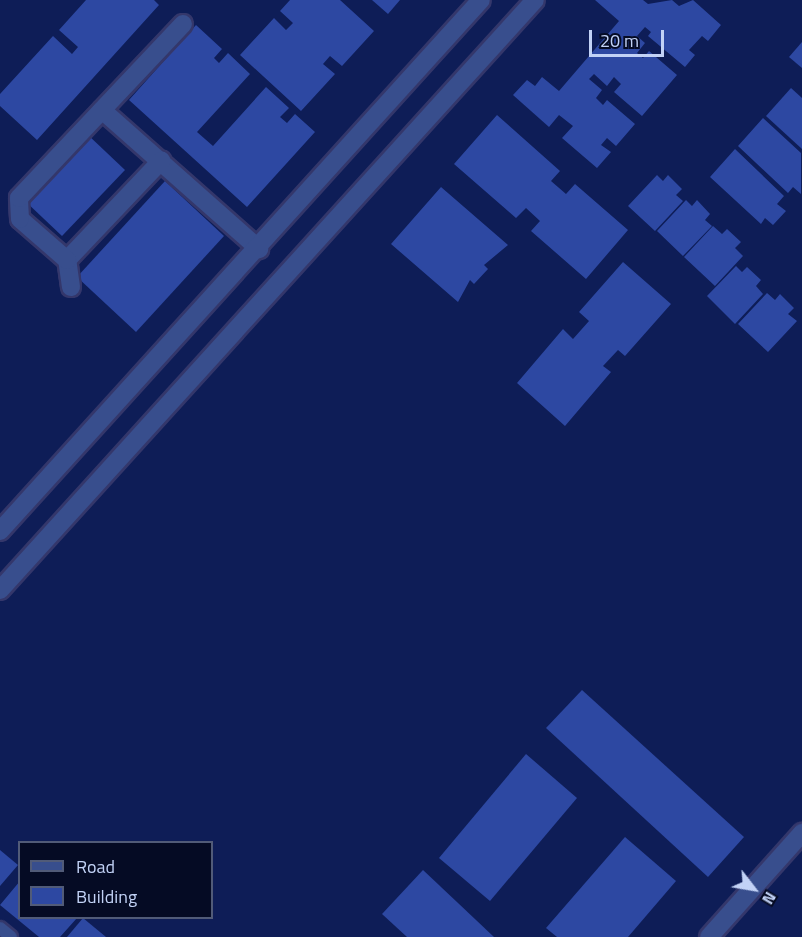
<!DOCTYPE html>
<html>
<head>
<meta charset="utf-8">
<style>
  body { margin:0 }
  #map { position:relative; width:802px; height:937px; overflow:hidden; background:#0e1d57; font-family:"Titillium Web",sans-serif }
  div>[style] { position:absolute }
  .building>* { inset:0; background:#2d48a2 }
  .roads { filter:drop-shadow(2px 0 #34376b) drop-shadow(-2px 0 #34376b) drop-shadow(0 2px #34376b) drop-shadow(0 -2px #34376b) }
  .service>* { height:12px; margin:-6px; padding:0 6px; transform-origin:6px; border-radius:6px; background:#384e8d }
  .minor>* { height:18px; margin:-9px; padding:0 9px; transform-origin:9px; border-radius:9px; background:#384e8d }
  .tertiary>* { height:18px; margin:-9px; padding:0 9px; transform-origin:9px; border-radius:9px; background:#384e8d }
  span { translate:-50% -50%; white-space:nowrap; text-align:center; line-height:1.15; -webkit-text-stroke:6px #050b24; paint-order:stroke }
  .legend { position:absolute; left:18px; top:841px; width:195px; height:78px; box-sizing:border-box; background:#050b24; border:2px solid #515b78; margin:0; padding:8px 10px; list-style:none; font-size:18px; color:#c2d2f6 }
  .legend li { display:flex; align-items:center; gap:12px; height:30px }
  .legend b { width:30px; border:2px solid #515b78 }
  .north { position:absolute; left:724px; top:859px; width:60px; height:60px; -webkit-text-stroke:4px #050b24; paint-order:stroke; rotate:121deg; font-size:16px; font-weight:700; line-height:24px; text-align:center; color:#c2d2f6 }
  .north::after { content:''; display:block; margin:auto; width:21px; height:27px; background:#c2d2f6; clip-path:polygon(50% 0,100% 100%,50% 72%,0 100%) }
  .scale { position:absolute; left:589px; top:30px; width:75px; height:27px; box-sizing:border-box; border:3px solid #c2d2f6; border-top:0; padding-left:8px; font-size:18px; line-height:21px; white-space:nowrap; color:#c2d2f6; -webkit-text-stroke:4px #050b24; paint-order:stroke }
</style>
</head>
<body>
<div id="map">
  <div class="building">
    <i style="clip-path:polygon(86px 0,154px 0,159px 5px,37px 140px,0 106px,0 94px,53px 36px,72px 54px,78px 47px,59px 30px)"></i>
    <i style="clip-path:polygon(290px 0,340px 0,374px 31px,342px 66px,330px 56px,323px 64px,335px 74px,301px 111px,240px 55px,274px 18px,286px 30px,293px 23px,280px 11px)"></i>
    <i style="clip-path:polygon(372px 0,400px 0,388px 14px)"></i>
    <i style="clip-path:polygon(595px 0,643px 0,648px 4px,672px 0,679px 6px,693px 0,721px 25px,708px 41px,702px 36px,689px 50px,695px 55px,685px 67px,648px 36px,651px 32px,645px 27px,637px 36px,645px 43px,637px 53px,643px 58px,649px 51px,677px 75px,642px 116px,614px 92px,621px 84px,614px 77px,607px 86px,594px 74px,589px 79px,602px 90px,596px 98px,603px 105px,607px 100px,635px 124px,616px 146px,607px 138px,601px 145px,611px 152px,597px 168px,562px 138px,573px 126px,559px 115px,549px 127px,513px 95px,527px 80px,535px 86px,542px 77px,559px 91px,619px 21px)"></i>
    <i style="clip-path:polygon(196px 25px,222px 49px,214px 58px,219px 63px,228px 53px,250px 74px,197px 132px,213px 146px,266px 87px,289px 108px,280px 117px,287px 123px,295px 114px,315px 132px,247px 207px,129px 100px)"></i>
    <i style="clip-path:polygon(802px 42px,802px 68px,789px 57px)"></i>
    <i style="clip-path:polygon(791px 88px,802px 98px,802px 149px,766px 116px)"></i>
    <i style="clip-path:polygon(497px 115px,560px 171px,551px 181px,566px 194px,575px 184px,628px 230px,586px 279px,531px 231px,540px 221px,526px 208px,516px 218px,454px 164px)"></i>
    <i style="clip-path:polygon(763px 118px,801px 153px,801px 194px,793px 187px,788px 193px,738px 146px)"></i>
    <i style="clip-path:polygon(87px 134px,125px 170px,62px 236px,24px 200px)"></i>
    <i style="clip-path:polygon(735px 149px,784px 196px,777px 204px,786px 211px,773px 225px,765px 218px,761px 224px,710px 177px)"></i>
    <i style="clip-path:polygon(657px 175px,663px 181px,668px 175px,682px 189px,676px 195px,683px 201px,655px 231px,628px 206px)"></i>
    <i style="clip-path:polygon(165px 181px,224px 236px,136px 332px,77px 277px)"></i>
    <i style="clip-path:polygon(441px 187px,508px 245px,484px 265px,488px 269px,474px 284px,470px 280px,458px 302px,391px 244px)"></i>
    <i style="clip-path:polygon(686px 200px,692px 206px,697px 200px,710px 214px,705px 220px,712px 226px,683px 256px,657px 231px)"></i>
    <i style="clip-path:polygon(713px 226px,722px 234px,727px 229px,741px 242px,735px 248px,743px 256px,715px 286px,684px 257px)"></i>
    <i style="clip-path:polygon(623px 262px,671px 304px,625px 356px,618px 350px,603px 366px,611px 372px,565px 426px,517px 383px,563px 329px,573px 339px,589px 321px,579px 312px)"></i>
    <i style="clip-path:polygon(736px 266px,742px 272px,747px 267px,761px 280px,756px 286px,763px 294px,735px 324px,707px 296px)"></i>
    <i style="clip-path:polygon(767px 293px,775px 300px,780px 294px,794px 308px,788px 314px,797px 321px,768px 352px,738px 324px)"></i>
    <i style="clip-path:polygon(582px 690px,744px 837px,708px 877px,546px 728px)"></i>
    <i style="clip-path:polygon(526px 754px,577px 798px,490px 901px,439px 858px)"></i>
    <i style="clip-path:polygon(625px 837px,676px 881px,628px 937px,557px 937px,546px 928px)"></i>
    <i style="clip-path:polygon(0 850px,18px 865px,0 886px)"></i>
    <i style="clip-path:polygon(423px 870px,458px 903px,494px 937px,407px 937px,382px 914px)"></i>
    <i style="clip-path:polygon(20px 881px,20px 918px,77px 918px,60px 937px,39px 937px,0 905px)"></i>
    <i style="clip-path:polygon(83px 918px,106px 937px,67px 937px)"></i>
  </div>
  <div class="roads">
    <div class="service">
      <i style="left:0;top:928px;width:14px;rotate:39deg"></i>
    </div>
    <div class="minor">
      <i style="left:102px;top:110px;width:210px;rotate:41.5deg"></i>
      <i style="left:67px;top:260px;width:137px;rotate:-46.5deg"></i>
      <i style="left:71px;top:287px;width:27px;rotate:-98deg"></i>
      <i style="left:67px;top:260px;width:62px;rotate:-138.9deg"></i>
      <i style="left:20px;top:219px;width:21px;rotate:-93deg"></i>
      <i style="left:19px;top:198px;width:239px;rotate:-46.7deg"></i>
      <i style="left:709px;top:937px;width:140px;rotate:-48.2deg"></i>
    </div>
    <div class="tertiary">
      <i style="left:0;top:531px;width:716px;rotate:-47.83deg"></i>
      <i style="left:0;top:590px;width:796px;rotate:-47.8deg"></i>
    </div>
  </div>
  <ul class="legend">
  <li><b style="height:8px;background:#384e8d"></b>Road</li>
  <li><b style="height:16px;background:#2d48a2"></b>Building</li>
  </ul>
  <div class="north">N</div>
  <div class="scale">20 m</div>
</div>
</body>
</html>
